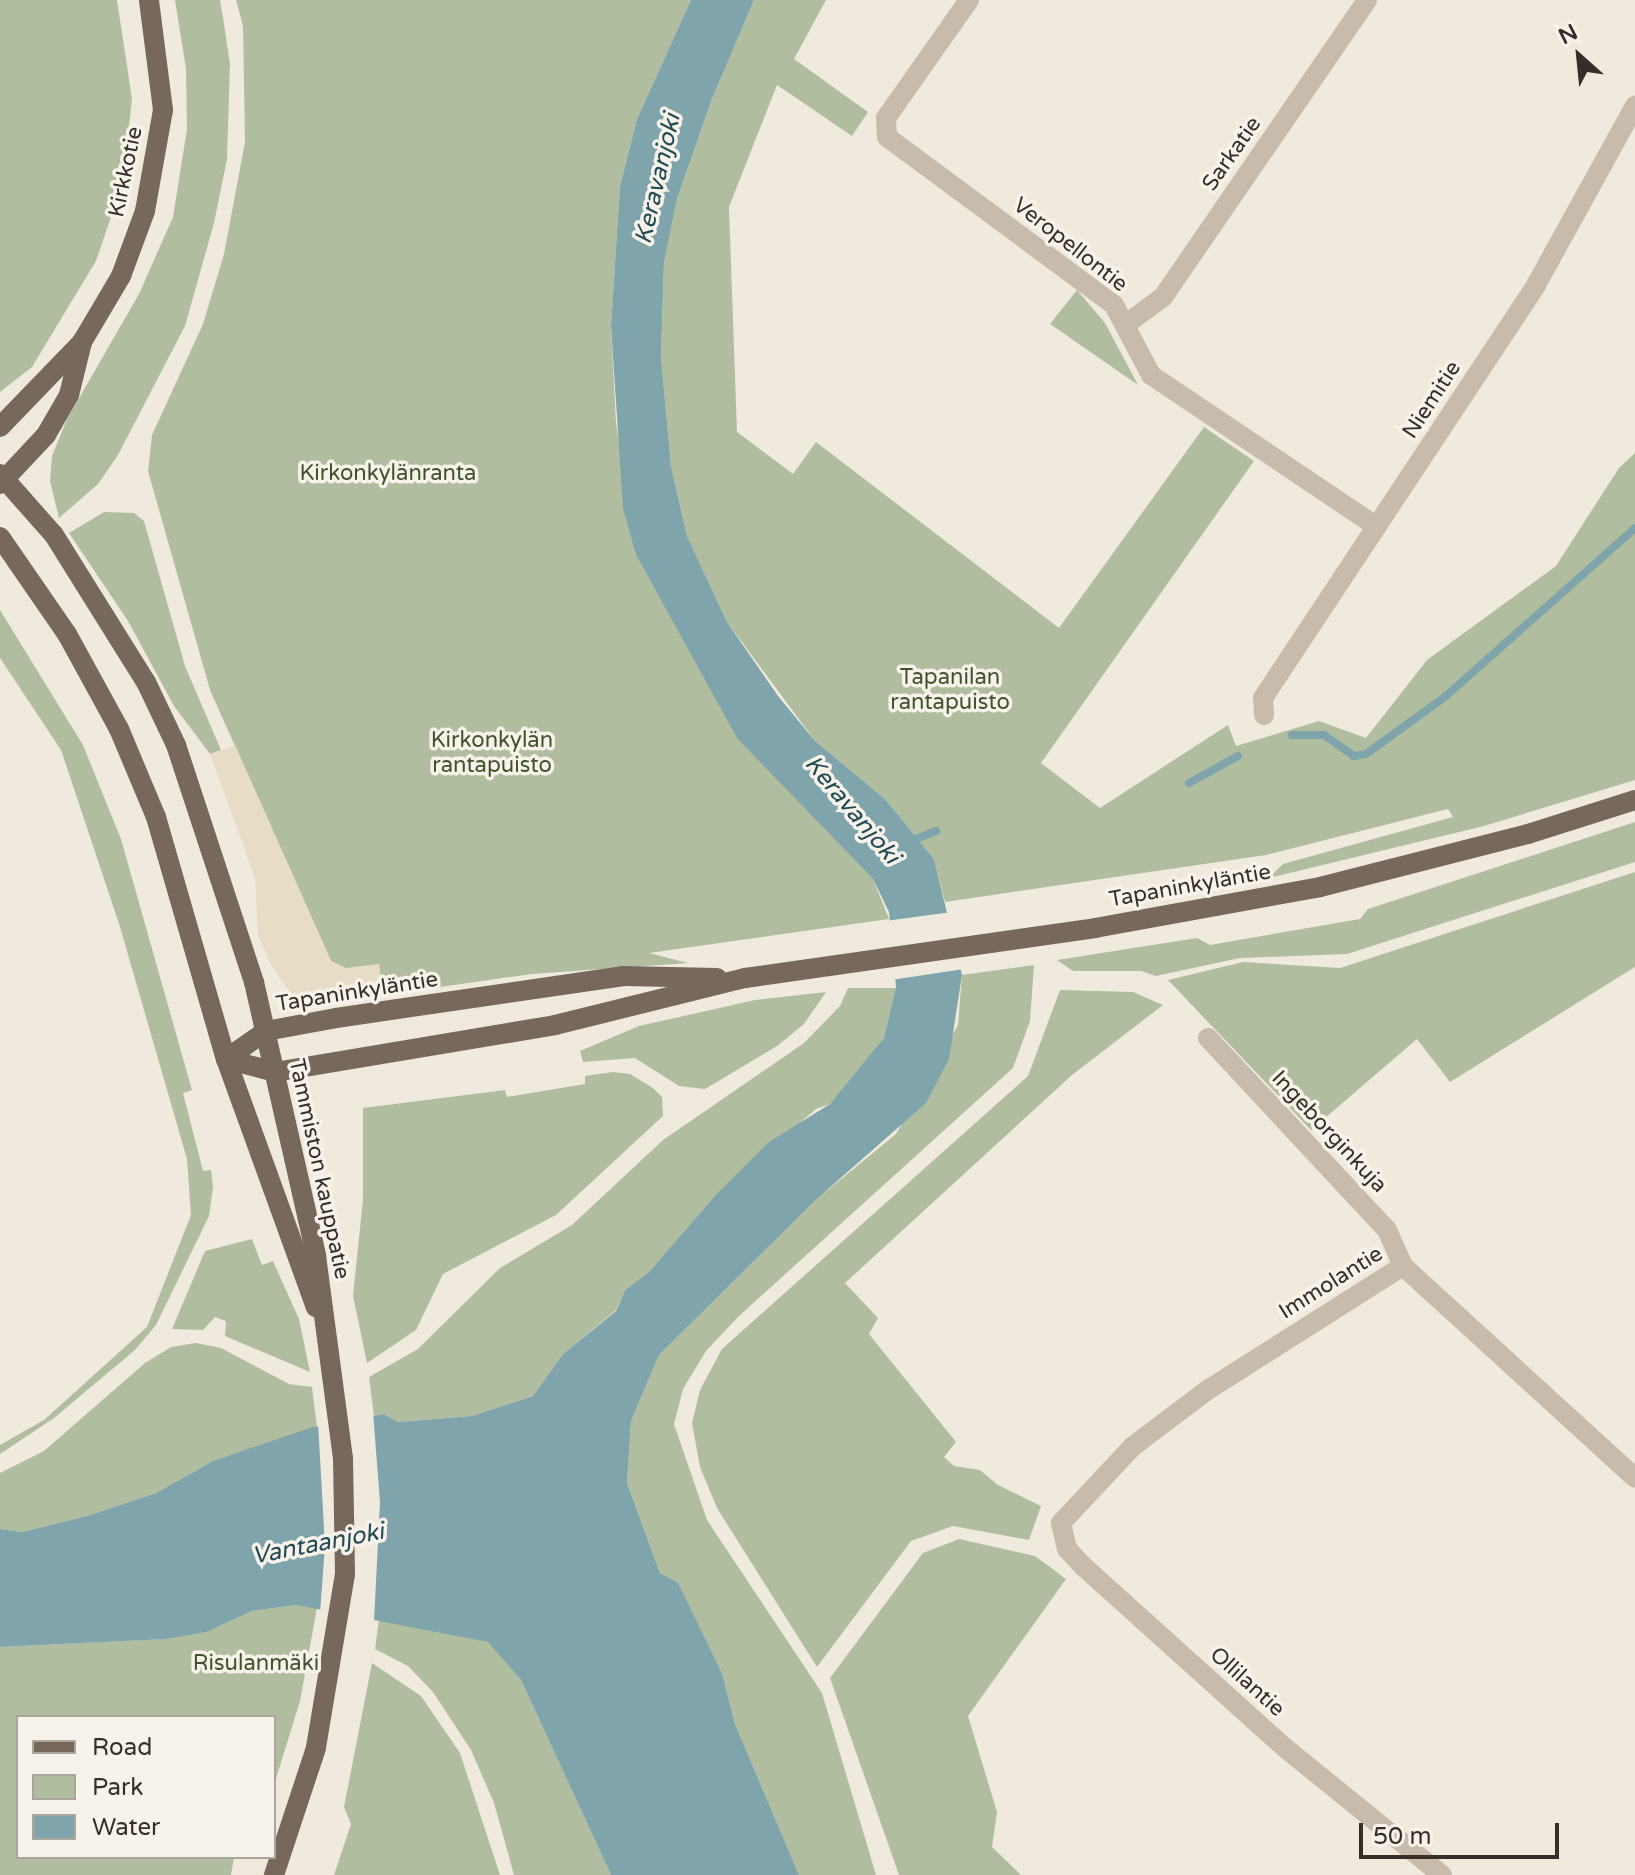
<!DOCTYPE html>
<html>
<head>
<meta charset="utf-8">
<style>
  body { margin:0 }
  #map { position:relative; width:1635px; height:1875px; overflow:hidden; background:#f0eade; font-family:"Varela Round",sans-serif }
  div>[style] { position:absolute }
  .green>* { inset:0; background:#b0be9f }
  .plaza>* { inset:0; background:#e7dcc6 }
  .water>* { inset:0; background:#7fa4ab }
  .pier>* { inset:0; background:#f0eade }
  .stream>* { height:8px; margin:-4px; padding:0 4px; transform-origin:4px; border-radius:4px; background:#7fa4ab }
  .street>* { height:20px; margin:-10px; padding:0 10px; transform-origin:10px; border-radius:10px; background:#c7bbab }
  .primary>* { height:20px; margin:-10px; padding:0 10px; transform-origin:10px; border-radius:10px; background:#76685c }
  span { translate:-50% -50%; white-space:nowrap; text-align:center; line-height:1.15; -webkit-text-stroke:7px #f8f3ea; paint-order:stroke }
  .street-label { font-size:22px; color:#362f29 }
  .park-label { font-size:22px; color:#41522f }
  .water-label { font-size:24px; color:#224b54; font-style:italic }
  .legend { position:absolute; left:16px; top:1715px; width:260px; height:144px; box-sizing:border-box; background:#f8f3ea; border:2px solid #aaa59d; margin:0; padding:10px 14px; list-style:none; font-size:24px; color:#362f29 }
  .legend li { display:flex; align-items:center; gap:16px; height:40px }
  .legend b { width:40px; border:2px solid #aaa59d }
  .north { position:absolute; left:1539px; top:16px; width:80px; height:80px; -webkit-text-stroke:6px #f8f3ea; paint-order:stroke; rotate:333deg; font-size:22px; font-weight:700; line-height:32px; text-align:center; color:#362f29 }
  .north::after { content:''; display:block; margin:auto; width:28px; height:36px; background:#362f29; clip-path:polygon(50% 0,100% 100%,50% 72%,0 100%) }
  .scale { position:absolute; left:1359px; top:1823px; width:200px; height:36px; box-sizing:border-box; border:4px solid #362f29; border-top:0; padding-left:10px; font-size:24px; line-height:28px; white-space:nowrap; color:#362f29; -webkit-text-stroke:6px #f8f3ea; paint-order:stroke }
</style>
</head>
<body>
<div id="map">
  <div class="green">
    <i style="clip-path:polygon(0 0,117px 0,132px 99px,123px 182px,96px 261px,32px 367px,0 392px)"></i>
    <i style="clip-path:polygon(175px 0,220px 0,224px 24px,230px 64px,227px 159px,214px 223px,185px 326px,118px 455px,98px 484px,59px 518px,50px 481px,52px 456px,67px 419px,139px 294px,173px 217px,187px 129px,186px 69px)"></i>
    <i style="clip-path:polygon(236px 0,691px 0,637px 119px,620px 186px,611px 327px,616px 423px,636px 555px,737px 737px,873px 879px,889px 919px,649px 953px,688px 963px,532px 974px,384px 995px,331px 961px,210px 690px,148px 471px,152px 435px,203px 324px,224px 254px,245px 142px,243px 26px)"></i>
    <i style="clip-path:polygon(754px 0,826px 0,794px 59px,868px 112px,852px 136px,777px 85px,729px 207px,737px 432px,793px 474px,816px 442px,1059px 628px,1204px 427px,1254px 461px,1041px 763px,1100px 808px,1228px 725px,1236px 746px,1319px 721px,1366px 738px,1427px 660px,1556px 566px,1619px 468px,1635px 453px,1635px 780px,1484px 826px,1269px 878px,1283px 864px,1453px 817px,1448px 809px,1266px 855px,945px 902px,934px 859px,885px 799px,815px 741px,727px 622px,687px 536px,671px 466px,661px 357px,664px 263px,677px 199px,712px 99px)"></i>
    <i style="clip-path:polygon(1077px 290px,1105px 323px,1138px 385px,1050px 324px)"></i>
    <i style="clip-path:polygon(104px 512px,134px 513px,144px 521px,185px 666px,221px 750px,210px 754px,174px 706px,128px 621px,69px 533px)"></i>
    <i style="clip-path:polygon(0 610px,83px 745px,121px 839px,192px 1090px,183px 1093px,203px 1171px,211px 1170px,213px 1187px,209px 1216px,156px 1325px,135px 1350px,54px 1418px,0 1454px,0 1445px,44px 1420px,147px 1327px,191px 1215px,187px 1159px,120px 927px,61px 750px,0 658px)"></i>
    <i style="clip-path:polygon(1635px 822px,1635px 862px,1347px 954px,1240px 958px,1156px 976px,1141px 971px,1073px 971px,1057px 960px,1197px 938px,1210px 945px,1360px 919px,1368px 909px)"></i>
    <i style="clip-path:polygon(1635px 872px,1635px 967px,1450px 1082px,1417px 1039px,1311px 1130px,1168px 980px,1243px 962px,1340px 968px)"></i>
    <i style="clip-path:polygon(1034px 965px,1030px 1021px,1013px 1068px,739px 1316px,706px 1351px,683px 1389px,674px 1424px,707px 1520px,822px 1693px,876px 1875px,799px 1875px,735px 1724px,722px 1673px,678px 1584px,660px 1573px,627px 1483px,631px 1421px,659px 1355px,818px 1198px,896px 1134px,958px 1025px,962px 975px)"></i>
    <i style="clip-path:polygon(848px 988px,896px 988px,884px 1038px,870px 1060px,830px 1104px,816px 1109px,713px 1198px,649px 1272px,625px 1290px,616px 1310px,563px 1354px,533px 1396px,472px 1416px,398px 1422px,384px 1414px,374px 1416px,369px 1377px,418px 1349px,500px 1268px,572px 1225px,663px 1140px,804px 1043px,840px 1006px)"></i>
    <i style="clip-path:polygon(1060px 990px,1133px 992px,1163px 1005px,1072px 1075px,845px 1283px,878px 1318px,869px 1334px,956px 1442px,944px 1457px,954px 1466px,980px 1470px,998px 1485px,1041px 1506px,1029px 1540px,953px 1526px,911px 1541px,817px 1667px,717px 1508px,700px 1467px,692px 1423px,700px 1390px,722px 1349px,1028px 1076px)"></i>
    <i style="clip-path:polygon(826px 992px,804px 1024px,777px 1046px,705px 1089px,679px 1086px,635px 1058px,583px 1062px,580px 1051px,639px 1026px,755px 1000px)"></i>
    <i style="clip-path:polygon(613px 1072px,630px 1074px,653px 1088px,662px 1097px,663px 1116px,556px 1215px,443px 1274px,416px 1330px,367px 1363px,353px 1296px,363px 1199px,363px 1108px,505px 1090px,507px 1097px,585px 1084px,585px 1076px)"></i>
    <i style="clip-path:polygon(252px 1239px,262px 1265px,273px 1261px,299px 1319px,310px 1372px,225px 1336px,226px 1321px,215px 1317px,203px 1330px,172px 1329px,205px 1251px)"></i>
    <i style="clip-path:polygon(196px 1343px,221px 1348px,289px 1384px,312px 1387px,317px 1427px,213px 1461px,156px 1493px,90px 1515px,22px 1532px,0 1529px,0 1473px,44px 1451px,145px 1363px,171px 1347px)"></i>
    <i style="clip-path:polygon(959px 1539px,1035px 1556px,1066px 1579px,968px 1716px,997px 1812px,992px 1847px,1021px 1875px,899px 1875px,830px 1678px,923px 1553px)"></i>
    <i style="clip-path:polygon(296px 1605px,317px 1608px,300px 1701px,274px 1785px,274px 1717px,18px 1717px,18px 1857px,234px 1857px,231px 1875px,0 1875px,0 1647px,162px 1639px,207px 1632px,252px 1611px)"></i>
    <i style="clip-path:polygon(379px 1619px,489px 1642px,521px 1680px,611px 1875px,514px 1875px,494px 1803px,471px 1750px,433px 1692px,408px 1666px,375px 1649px)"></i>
    <i style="clip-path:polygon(372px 1663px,421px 1696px,460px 1753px,500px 1875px,334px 1875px,351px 1824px,344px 1807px)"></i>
  </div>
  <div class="plaza">
    <i style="clip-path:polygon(235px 745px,331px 961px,346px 968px,379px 964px,384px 995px,319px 1004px,301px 1000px,290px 993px,271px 965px,258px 936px,255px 878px,210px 754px)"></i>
  </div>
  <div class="water">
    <i style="clip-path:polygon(691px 0,754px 0,712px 99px,677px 199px,664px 263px,661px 357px,671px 466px,687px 536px,727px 622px,778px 696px,815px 741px,885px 799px,934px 859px,962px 975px,949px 1059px,926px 1103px,818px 1198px,659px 1355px,631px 1421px,627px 1483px,660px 1573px,678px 1583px,722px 1673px,735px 1724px,799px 1875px,611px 1875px,521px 1680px,488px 1642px,296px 1605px,252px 1611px,207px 1632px,166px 1639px,0 1647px,0 1529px,22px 1532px,90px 1515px,156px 1493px,213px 1461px,310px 1428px,384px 1414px,398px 1422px,472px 1416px,533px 1396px,563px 1354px,616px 1311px,625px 1290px,649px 1272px,713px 1198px,769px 1142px,830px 1104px,884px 1038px,896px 987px,889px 912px,873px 879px,737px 738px,636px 555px,623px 508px,611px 326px,620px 186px,637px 119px)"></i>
  </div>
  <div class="pier">
    <i style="clip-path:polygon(952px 912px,964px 969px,891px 980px,885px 921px)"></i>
    <i style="clip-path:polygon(373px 1412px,380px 1502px,374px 1622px,320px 1613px,325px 1546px,318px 1422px)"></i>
  </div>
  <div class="stream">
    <i style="left:1292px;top:735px;width:32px"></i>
    <i style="left:1324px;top:735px;width:37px;rotate:35deg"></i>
    <i style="left:1354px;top:756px;width:12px;rotate:-9deg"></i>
    <i style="left:1366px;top:754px;width:99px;rotate:-35.9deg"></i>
    <i style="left:1446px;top:696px;width:253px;rotate:-41.6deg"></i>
    <i style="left:1189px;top:783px;width:56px;rotate:-28.9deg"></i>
    <i style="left:916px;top:839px;width:22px;rotate:-22deg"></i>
  </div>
  <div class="street">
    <i style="left:969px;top:0;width:144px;rotate:125.1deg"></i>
    <i style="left:886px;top:118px;width:19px;rotate:87deg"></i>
    <i style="left:887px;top:137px;width:282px;rotate:36.5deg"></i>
    <i style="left:1114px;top:305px;width:79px;rotate:62.1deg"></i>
    <i style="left:1151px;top:375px;width:272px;rotate:33.9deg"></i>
    <i style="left:1125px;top:325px;width:47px;rotate:-36.4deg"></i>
    <i style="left:1163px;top:297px;width:360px;rotate:-55.5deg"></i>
    <i style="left:1264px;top:715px;width:17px;rotate:-93deg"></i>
    <i style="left:1263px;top:698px;width:495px;rotate:-56.5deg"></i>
    <i style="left:1536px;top:285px;width:205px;rotate:-61.1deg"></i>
    <i style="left:1208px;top:1038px;width:262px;rotate:47deg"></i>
    <i style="left:1387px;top:1230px;width:39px;rotate:66deg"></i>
    <i style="left:1442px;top:1875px;width:203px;rotate:-141deg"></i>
    <i style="left:1284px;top:1747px;width:272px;rotate:-138deg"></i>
    <i style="left:1082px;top:1565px;width:22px;rotate:-133deg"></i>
    <i style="left:1067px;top:1549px;width:27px;rotate:-103deg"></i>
    <i style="left:1061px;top:1523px;width:104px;rotate:-46.9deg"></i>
    <i style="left:1132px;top:1447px;width:93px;rotate:-37.1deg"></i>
    <i style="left:1206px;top:1391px;width:233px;rotate:-32.4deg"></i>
    <i style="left:1403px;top:1266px;width:314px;rotate:42.4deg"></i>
  </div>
  <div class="primary">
    <i style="left:0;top:427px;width:118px;rotate:-46deg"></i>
    <i style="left:82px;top:342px;width:77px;rotate:-59.4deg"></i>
    <i style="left:121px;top:276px;width:69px;rotate:-69.7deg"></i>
    <i style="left:145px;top:211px;width:103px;rotate:-79.9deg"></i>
    <i style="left:163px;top:110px;width:111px;rotate:-97.3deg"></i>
    <i style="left:0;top:474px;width:81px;rotate:48.5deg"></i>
    <i style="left:54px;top:535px;width:173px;rotate:58deg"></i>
    <i style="left:146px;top:682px;width:70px;rotate:64.5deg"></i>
    <i style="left:176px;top:745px;width:250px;rotate:71.8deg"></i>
    <i style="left:254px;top:982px;width:281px;rotate:77.2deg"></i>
    <i style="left:316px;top:1256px;width:204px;rotate:82.4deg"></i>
    <i style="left:343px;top:1458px;width:116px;rotate:89deg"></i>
    <i style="left:345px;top:1574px;width:176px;rotate:99.5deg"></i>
    <i style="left:316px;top:1748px;width:134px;rotate:108.3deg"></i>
    <i style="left:0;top:484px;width:67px;rotate:-46.8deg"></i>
    <i style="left:46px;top:435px;width:46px;rotate:-60.1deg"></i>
    <i style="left:69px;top:395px;width:55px;rotate:-76.2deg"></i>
    <i style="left:0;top:537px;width:118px;rotate:55.4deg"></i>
    <i style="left:67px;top:634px;width:108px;rotate:61.3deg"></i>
    <i style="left:119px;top:729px;width:95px;rotate:67.2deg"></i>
    <i style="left:156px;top:817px;width:252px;rotate:73.9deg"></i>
    <i style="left:226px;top:1059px;width:264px;rotate:70.1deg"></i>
    <i style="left:226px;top:1059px;width:51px;rotate:14.9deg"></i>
    <i style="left:275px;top:1072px;width:284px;rotate:-9.5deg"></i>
    <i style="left:555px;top:1025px;width:196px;rotate:-13.9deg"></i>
    <i style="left:745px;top:978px;width:354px;rotate:-8.1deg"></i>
    <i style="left:1095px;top:928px;width:229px;rotate:-10.3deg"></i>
    <i style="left:1320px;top:887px;width:215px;rotate:-14.3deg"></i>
    <i style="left:1528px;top:834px;width:112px;rotate:-17.6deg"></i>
    <i style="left:226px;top:1059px;width:49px;rotate:-35deg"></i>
    <i style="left:266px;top:1031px;width:71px;rotate:-10.5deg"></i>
    <i style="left:336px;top:1018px;width:291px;rotate:-8.3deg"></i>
    <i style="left:624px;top:976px;width:93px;rotate:1.2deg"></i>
  </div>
  <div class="street-label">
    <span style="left:1232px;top:154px;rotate:-55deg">Sarkatie</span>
    <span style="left:126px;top:172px;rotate:-78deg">Kirkkotie</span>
    <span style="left:1070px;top:245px;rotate:38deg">Veropellontie</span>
    <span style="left:1432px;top:400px;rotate:-57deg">Niemitie</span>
    <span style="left:1190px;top:886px;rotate:-10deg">Tapaninkyläntie</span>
    <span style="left:357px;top:992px;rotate:-9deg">Tapaninkyläntie</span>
    <span style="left:1329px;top:1132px;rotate:47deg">Ingeborginkuja</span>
    <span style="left:319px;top:1169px;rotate:78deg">Tammiston kauppatie</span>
    <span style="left:1331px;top:1283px;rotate:-32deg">Immolantie</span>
    <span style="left:1247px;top:1682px;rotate:42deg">Ollilantie</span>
  </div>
  <div class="park-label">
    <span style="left:388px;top:474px">Kirkonkylänranta</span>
    <span style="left:950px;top:690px">Tapanilan<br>rantapuisto</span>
    <span style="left:492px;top:753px">Kirkonkylän<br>rantapuisto</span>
    <span style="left:256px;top:1664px">Risulanmäki</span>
  </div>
  <div class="water-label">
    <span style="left:658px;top:179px;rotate:-77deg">Keravanjoki</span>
    <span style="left:852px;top:810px;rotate:50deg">Keravanjoki</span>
    <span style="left:318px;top:1544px;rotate:-11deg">Vantaanjoki</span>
  </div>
  <ul class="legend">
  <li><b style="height:10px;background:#76685c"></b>Road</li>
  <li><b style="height:22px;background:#b0be9f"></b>Park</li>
  <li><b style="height:22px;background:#7fa4ab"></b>Water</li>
  </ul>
  <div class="north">N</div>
  <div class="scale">50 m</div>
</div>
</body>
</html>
